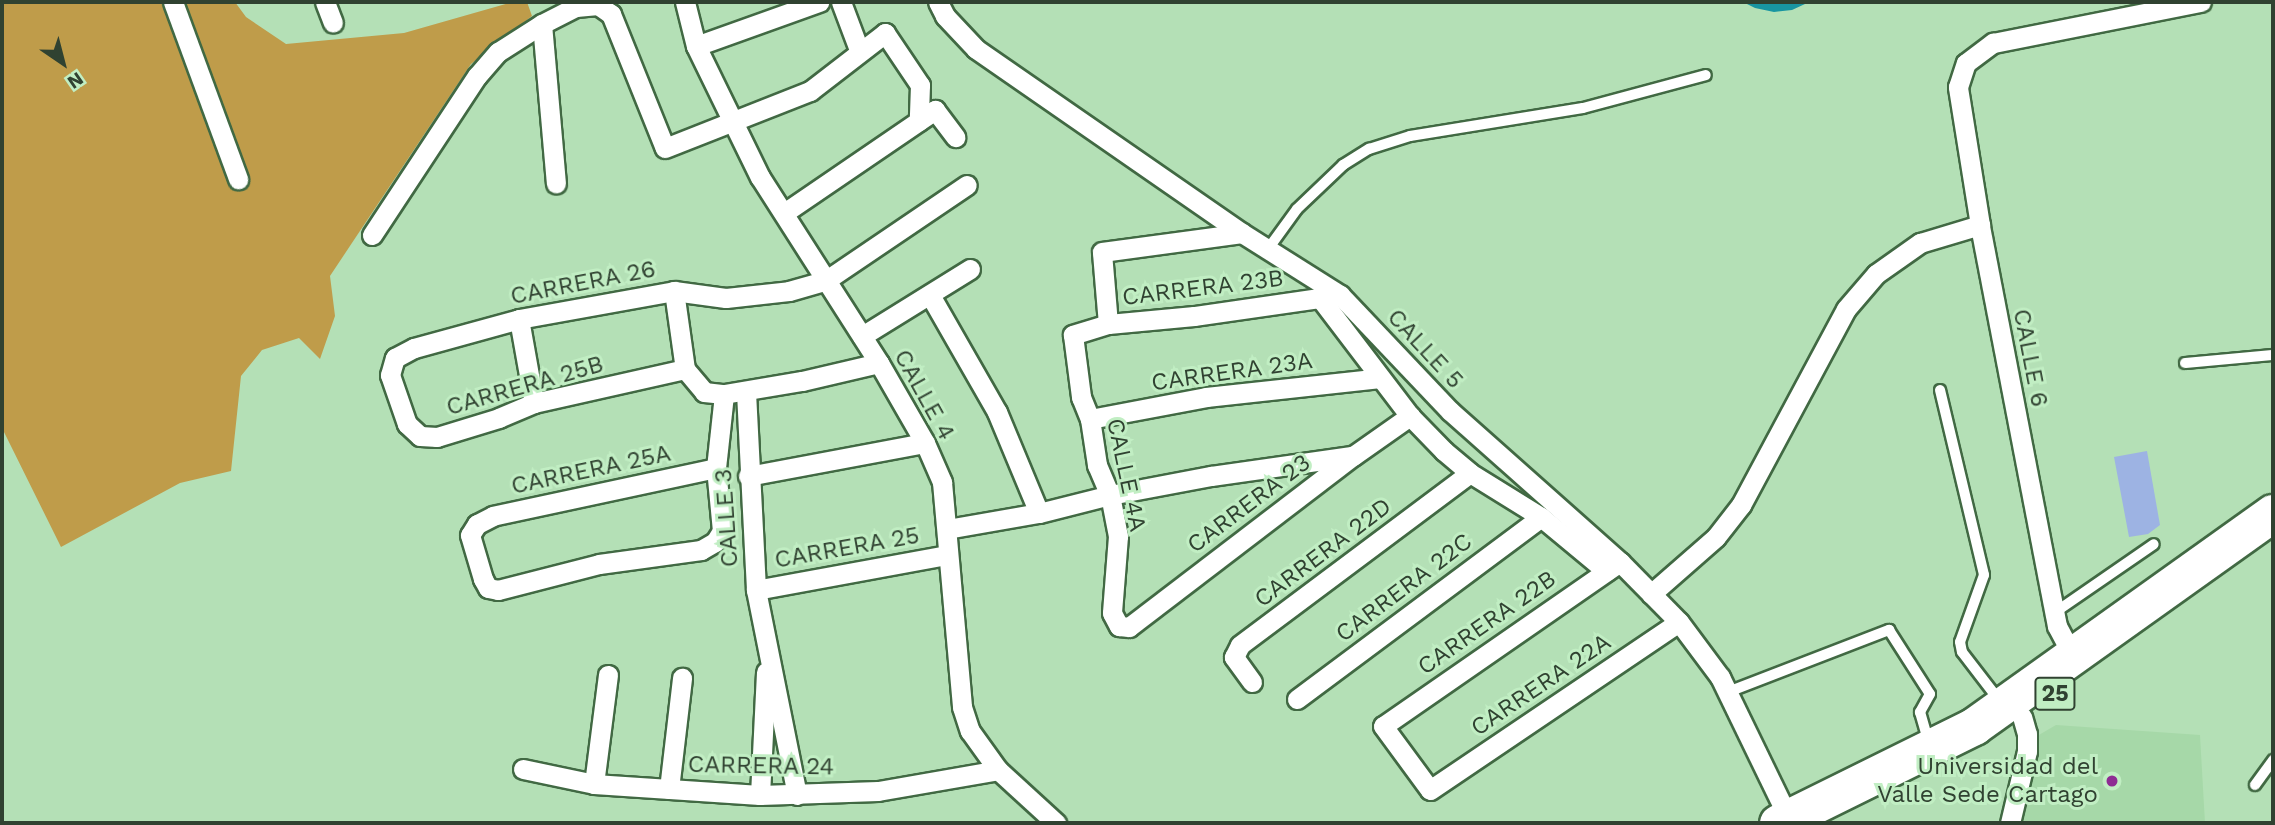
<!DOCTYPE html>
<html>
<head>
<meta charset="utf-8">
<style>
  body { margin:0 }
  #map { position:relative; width:2275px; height:825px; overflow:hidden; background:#b4e0b6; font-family:"Work Sans",sans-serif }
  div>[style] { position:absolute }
  .built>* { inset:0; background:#a6d8a8 }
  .green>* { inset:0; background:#bf9c4a }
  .water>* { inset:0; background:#1895a1 }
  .building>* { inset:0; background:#9db3e3 }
  .roads { filter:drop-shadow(2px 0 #416943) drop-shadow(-2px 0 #416943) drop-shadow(0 2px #416943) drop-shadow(0 -2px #416943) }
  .lane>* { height:10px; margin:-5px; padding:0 5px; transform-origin:5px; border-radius:5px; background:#fff }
  .street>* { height:19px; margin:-9.5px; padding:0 9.5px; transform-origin:9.5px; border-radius:9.5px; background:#fff }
  .highway>* { height:37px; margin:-18.5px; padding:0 18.5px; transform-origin:18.5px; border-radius:18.5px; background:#fff }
  .dots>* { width:19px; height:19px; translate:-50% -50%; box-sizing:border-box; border:4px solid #c1eec3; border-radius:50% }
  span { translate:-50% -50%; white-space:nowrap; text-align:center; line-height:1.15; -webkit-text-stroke:6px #c1eec3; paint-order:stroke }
  .shield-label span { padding:2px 5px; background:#c1eec3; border:2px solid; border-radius:5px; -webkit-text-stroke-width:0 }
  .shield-label { font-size:23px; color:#304231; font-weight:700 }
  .street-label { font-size:24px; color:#304231 }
  .poi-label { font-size:24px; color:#304231 }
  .right { translate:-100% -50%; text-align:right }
  .frame { position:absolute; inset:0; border:4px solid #304231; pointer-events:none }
  .north { position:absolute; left:28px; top:28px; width:70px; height:70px; -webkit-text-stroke:5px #c1eec3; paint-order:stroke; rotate:145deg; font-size:19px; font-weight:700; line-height:28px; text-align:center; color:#304231 }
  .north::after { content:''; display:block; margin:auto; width:24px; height:32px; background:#304231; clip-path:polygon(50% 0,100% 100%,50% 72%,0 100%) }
</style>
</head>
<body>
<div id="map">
  <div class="built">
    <i style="clip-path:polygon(2056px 725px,2200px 735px,2205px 823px,2012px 823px,2032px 739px)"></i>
  </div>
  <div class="green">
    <i style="clip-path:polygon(2px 2px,235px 2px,246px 17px,286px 44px,404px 33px,513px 2px,527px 2px,532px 16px,471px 64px,330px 276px,335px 316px,320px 359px,299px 338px,262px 350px,241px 376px,231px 471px,180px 483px,61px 547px,2px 428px)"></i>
  </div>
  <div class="water">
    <i style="clip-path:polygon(1743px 2px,1870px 2px,1805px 4px,1792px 10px,1774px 12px,1755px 8px)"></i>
  </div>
  <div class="building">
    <i style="clip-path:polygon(2147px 451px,2160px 525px,2148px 534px,2129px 537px,2114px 457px)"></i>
  </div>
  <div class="roads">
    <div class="lane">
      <i style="left:1268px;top:249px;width:49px;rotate:-54.1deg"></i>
      <i style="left:1297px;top:209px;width:64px;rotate:-43.7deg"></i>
      <i style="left:1343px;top:165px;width:31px;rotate:-32deg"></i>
      <i style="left:1369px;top:149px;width:43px;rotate:-17.6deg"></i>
      <i style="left:1410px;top:136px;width:175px;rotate:-9.2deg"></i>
      <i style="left:1583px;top:108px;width:127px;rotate:-15deg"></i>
      <i style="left:2185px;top:363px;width:88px;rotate:-5.2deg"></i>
      <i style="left:1940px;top:390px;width:190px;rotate:76.6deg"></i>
      <i style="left:1984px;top:575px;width:71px;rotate:109.7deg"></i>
      <i style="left:1960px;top:642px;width:10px;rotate:79deg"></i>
      <i style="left:1962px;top:652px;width:61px;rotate:52.4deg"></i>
      <i style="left:2054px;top:613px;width:121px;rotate:-34.6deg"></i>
      <i style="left:1728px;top:692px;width:173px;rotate:-21.1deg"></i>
      <i style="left:1889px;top:630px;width:76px;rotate:57.4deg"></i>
      <i style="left:1930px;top:694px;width:21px;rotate:119deg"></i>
      <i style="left:1920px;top:712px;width:29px;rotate:74deg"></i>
      <i style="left:2255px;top:785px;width:31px;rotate:-54deg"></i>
    </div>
    <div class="street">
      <i style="left:173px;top:2px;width:189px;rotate:69.8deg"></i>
      <i style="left:325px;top:2px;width:22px;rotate:69deg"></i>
      <i style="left:685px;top:2px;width:45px;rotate:76deg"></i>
      <i style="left:696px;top:46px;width:146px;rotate:64deg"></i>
      <i style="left:760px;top:177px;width:221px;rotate:57.4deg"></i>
      <i style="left:879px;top:363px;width:92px;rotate:60.1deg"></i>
      <i style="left:925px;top:443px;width:43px;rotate:66.4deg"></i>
      <i style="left:942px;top:482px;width:226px;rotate:84.9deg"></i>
      <i style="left:962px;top:707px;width:25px;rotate:72deg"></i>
      <i style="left:970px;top:731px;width:48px;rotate:54.3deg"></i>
      <i style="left:998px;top:770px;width:79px;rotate:42.4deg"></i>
      <i style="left:841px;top:2px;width:51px;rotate:69.4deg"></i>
      <i style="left:938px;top:2px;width:16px;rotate:63deg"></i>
      <i style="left:945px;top:16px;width:45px;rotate:46.8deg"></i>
      <i style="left:976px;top:49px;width:323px;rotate:34.7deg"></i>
      <i style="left:1242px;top:233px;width:116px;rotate:32.3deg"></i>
      <i style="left:1340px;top:295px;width:160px;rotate:46.5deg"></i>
      <i style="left:1450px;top:411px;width:227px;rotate:41.6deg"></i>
      <i style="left:1620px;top:562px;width:84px;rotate:45.5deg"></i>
      <i style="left:1679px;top:622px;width:69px;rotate:53.3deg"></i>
      <i style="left:1720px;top:677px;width:156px;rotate:64.1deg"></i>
      <i style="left:542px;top:24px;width:160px;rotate:85deg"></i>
      <i style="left:696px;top:46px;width:131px;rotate:-19.7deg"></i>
      <i style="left:784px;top:213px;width:183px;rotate:-34.3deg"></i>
      <i style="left:935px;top:110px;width:34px;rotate:53deg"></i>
      <i style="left:372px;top:235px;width:191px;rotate:-56.6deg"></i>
      <i style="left:477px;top:76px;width:32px;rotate:-49deg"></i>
      <i style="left:498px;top:52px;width:52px;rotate:-32.5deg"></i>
      <i style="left:542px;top:24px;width:38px;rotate:-27deg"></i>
      <i style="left:576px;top:7px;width:22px;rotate:-5deg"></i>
      <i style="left:598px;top:5px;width:16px;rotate:35deg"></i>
      <i style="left:611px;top:14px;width:144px;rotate:68.1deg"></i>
      <i style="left:665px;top:148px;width:156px;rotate:-21.5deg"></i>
      <i style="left:810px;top:91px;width:95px;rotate:-37.7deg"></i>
      <i style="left:885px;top:33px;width:63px;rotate:56.1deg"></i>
      <i style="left:920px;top:85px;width:36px;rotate:92deg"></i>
      <i style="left:674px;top:291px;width:79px;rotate:82deg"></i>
      <i style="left:930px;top:295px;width:135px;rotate:60.2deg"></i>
      <i style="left:997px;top:412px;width:109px;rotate:67.4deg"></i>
      <i style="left:1340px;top:295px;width:148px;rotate:171.8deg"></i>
      <i style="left:1194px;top:316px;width:86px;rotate:174.7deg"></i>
      <i style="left:1108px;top:324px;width:37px;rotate:163deg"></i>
      <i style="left:1073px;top:335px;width:63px;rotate:82.6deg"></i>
      <i style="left:1081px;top:397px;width:24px;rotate:68deg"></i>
      <i style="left:1090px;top:419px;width:47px;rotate:81.3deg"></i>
      <i style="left:1097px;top:465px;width:33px;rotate:67deg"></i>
      <i style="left:1110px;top:495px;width:42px;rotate:79deg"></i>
      <i style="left:1118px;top:536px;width:77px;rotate:94.5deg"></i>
      <i style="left:1112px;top:613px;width:15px;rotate:62deg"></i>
      <i style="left:1119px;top:626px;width:10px;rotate:6deg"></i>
      <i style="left:1129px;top:627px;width:282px;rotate:-37.4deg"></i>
      <i style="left:1353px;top:456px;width:70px;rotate:-35.1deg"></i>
      <i style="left:1320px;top:298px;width:148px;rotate:52.7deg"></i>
      <i style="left:1410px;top:416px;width:49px;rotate:45.8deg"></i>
      <i style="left:1444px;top:451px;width:34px;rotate:40deg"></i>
      <i style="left:1470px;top:473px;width:84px;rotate:31.8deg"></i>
      <i style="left:1541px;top:517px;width:85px;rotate:39.7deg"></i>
      <i style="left:519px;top:319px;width:85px;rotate:79.9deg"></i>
      <i style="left:1108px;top:324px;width:72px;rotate:-94.8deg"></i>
      <i style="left:1102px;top:252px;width:141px;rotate:-7.7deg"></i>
      <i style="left:862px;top:336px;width:127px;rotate:-31.8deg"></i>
      <i style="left:685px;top:369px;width:155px;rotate:167.3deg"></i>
      <i style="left:534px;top:403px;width:38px;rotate:157deg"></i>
      <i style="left:499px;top:418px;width:65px;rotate:163deg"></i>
      <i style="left:437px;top:437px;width:17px;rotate:-177deg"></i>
      <i style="left:420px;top:436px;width:18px;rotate:-137deg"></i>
      <i style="left:407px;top:424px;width:52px;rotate:-109.1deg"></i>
      <i style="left:390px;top:375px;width:18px;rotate:-74deg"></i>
      <i style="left:395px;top:358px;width:21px;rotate:-28deg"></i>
      <i style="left:414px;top:348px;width:109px;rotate:-15.4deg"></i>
      <i style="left:519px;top:319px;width:158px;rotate:-10.2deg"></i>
      <i style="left:674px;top:291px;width:52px;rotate:7.7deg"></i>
      <i style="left:726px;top:298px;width:63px;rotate:-6.3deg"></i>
      <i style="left:789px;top:291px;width:37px;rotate:-16deg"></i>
      <i style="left:825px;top:281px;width:171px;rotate:-34.1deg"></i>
      <i style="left:685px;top:369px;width:30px;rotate:50deg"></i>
      <i style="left:704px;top:392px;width:20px;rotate:6deg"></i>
      <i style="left:724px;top:394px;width:79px;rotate:-9.5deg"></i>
      <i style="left:802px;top:381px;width:79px;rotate:-13.2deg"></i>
      <i style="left:746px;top:392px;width:198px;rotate:87.1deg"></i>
      <i style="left:756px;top:590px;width:209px;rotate:78.7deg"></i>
      <i style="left:1090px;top:419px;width:118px;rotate:-10.7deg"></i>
      <i style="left:1206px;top:397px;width:175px;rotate:-6.2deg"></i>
      <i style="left:716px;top:468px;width:228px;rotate:167.9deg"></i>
      <i style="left:493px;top:516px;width:18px;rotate:153deg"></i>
      <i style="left:477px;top:524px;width:13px;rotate:122deg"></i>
      <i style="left:470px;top:535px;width:46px;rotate:73.5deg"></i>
      <i style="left:483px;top:579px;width:10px;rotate:61deg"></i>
      <i style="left:488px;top:588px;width:10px;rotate:11deg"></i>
      <i style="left:498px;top:590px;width:104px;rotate:-14.4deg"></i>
      <i style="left:599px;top:564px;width:103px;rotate:-7.8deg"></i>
      <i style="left:701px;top:550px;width:16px;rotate:-30deg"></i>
      <i style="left:715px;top:542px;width:13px;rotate:-58deg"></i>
      <i style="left:722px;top:531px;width:63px;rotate:-95.4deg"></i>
      <i style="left:716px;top:468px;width:74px;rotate:-83.8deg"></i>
      <i style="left:748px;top:476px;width:180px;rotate:-10.6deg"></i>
      <i style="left:947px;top:529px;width:93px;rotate:-9.9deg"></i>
      <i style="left:1039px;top:513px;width:73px;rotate:-14.2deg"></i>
      <i style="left:1110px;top:495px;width:103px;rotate:-10.7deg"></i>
      <i style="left:1211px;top:476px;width:142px;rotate:-8.1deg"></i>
      <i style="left:1620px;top:562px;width:288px;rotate:145.3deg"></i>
      <i style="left:1383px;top:726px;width:79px;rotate:53.7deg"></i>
      <i style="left:1430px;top:790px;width:300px;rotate:-34deg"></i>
      <i style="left:756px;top:590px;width:194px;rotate:-10.4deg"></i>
      <i style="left:1651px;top:594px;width:86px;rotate:-41.2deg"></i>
      <i style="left:1716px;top:537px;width:41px;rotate:-52deg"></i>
      <i style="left:1741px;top:505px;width:222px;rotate:-61.8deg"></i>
      <i style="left:1846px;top:309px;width:46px;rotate:-49.4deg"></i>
      <i style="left:1876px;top:274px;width:54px;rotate:-35.2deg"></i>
      <i style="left:1920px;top:243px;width:63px;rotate:-16.7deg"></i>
      <i style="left:2074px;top:658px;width:36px;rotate:-118deg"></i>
      <i style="left:2057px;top:626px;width:408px;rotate:-100.9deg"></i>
      <i style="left:1980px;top:225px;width:140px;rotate:-99.1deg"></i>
      <i style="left:1958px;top:87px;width:25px;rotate:-72deg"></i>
      <i style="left:1966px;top:63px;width:34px;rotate:-37deg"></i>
      <i style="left:1993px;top:43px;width:212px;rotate:-11.2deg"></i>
      <i style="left:1252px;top:682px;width:31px;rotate:-126deg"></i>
      <i style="left:1234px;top:657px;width:13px;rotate:-63deg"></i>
      <i style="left:1240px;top:645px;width:287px;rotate:-36.8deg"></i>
      <i style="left:1297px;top:699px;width:304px;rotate:-36.7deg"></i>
      <i style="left:523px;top:769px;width:73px;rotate:11.9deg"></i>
      <i style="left:594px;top:784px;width:166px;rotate:3.8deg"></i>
      <i style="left:760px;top:795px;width:118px;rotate:-1.9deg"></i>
      <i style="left:878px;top:791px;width:122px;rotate:-9.9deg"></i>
      <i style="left:594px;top:784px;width:110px;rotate:-82.7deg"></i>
      <i style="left:669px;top:789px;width:112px;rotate:-83.3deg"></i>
      <i style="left:760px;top:795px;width:123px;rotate:-87.2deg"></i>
      <i style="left:2010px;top:823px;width:74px;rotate:-76.7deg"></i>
      <i style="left:2027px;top:751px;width:17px;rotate:-90deg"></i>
      <i style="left:2027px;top:734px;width:18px;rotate:-106deg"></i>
    </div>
    <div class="highway">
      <i style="left:1778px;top:823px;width:219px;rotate:-26.3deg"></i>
      <i style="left:1974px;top:726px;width:367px;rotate:-35.5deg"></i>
    </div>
  </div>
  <div class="dots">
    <i style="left:2112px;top:781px;background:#8e2c93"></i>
  </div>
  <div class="shield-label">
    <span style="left:2055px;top:694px">25</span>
  </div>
  <div class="street-label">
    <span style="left:583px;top:283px;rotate:-11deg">CARRERA 26</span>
    <span style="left:1203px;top:288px;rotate:-7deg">CARRERA 23B</span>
    <span style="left:1425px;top:349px;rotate:47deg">CALLE 5</span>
    <span style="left:2030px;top:358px;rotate:79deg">CALLE 6</span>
    <span style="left:1232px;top:372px;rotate:-8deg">CARRERA 23A</span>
    <span style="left:525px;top:386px;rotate:-16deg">CARRERA 25B</span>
    <span style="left:924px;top:395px;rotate:61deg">CALLE 4</span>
    <span style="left:591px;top:470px;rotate:-12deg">CARRERA 25A</span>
    <span style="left:1126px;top:475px;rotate:78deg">CALLE 4A</span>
    <span style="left:1249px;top:504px;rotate:-37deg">CARRERA 23</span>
    <span style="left:727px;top:518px;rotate:-94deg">CALLE 3</span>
    <span style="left:847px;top:548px;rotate:-10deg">CARRERA 25</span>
    <span style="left:1323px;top:553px;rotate:-37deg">CARRERA 22D</span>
    <span style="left:1404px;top:588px;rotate:-37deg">CARRERA 22C</span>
    <span style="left:1487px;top:623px;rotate:-35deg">CARRERA 22B</span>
    <span style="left:1541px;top:685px;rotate:-34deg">CARRERA 22A</span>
    <span style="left:761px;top:766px;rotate:1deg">CARRERA 24</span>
  </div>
  <div class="poi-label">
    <span class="right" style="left:2098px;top:781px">Universidad del<br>Valle Sede Cartago</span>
  </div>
  <div class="frame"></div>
  <div class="north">N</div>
</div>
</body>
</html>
